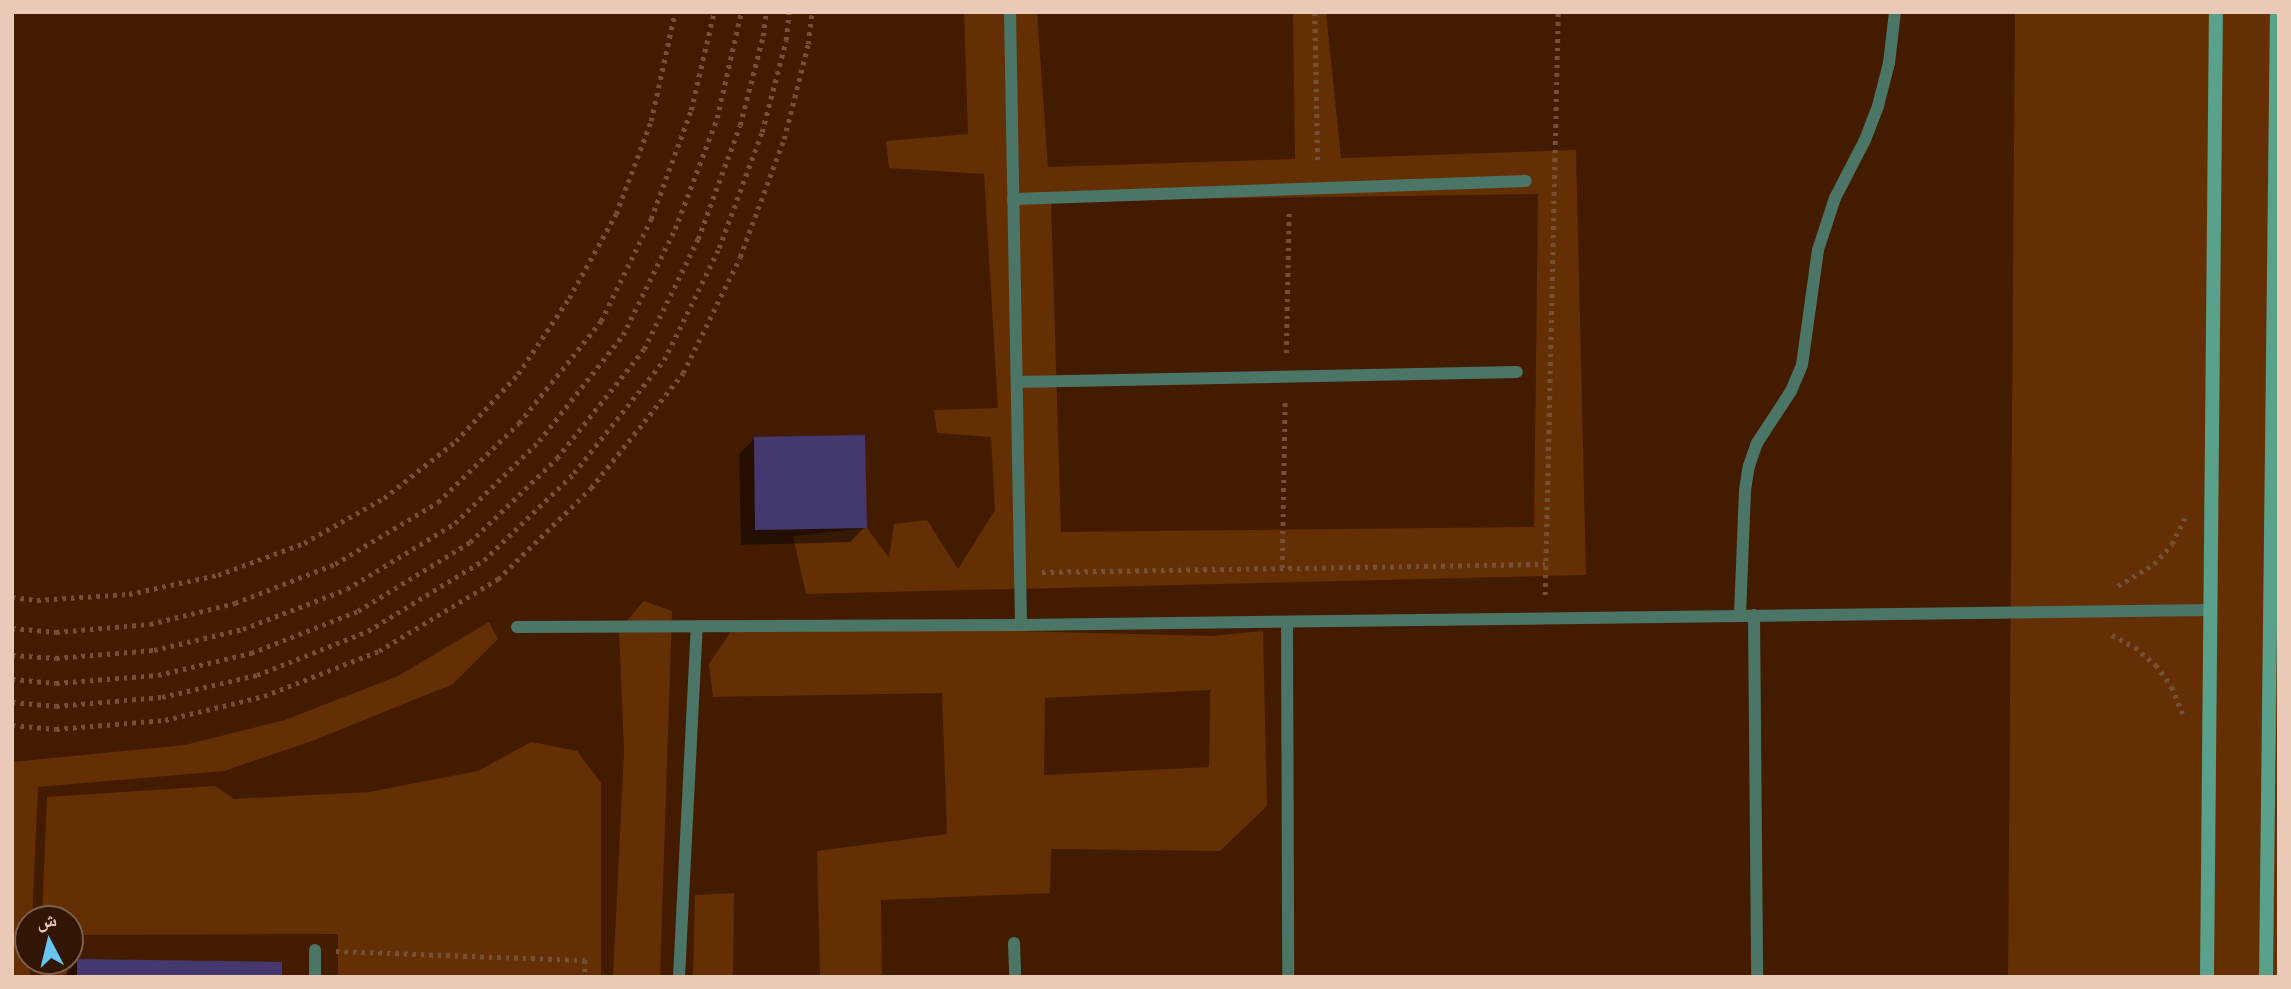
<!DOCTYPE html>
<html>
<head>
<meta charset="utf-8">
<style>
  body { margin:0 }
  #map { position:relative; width:2291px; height:989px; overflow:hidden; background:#431c00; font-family:"Fira Sans","Noto Naskh Arabic",sans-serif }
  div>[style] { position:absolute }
  .green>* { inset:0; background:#652f04 }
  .shadow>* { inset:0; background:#0007 }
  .building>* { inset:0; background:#44386f }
  .path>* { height:4.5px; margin-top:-2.25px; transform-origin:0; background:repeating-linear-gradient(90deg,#755037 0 3.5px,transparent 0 8.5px) }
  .lane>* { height:12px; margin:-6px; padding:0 6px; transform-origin:6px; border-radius:6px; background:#4b7567 }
  .secondary>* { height:14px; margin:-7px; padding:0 7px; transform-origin:7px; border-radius:7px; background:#5aa18b }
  span { translate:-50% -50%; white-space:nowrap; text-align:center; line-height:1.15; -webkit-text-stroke:5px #321604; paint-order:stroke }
  .frame { position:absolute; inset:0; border:14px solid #eacab7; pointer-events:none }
  .north { position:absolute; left:14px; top:905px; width:70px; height:70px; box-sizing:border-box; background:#321604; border:2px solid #7c5e4c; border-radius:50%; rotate:353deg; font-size:19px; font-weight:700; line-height:28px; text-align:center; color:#eacab7 }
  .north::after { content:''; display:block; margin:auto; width:24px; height:32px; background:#68c4f0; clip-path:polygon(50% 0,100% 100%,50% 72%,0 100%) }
</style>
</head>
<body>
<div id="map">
  <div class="green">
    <i style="clip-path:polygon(evenodd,964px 12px,1037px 12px,1048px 167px,1295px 159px,1293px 12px,1326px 12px,1341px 158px,1576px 150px,1586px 575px,806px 594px,793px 536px,867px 528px,889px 558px,894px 524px,927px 520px,958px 569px,995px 510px,991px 437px,937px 433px,934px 410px,998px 408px,984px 174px,889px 168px,886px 141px,968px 134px,964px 12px,1538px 194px,1534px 527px,1061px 532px,1051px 201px,1538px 194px)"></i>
    <i style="clip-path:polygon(2015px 12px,2279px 12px,2279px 977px,2008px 977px)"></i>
    <i style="clip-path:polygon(644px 601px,672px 611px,660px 977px,613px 977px,624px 750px,619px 630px)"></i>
    <i style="clip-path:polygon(489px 622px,498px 639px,453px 684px,312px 741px,224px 771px,38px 787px,32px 919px,28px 919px,30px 977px,12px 977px,12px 762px,185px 745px,285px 720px,398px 676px)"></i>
    <i style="clip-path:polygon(evenodd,736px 624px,1211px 636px,1263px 631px,1267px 806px,1220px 851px,1051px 849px,1050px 893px,881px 900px,882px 977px,820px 977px,817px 851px,947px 834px,942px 693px,713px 697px,709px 664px,736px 624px,1210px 690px,1209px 767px,1044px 775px,1045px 698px,1210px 690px)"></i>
    <i style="clip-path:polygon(531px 742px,577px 751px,601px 783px,601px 977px,338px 977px,338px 934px,70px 935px,70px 919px,42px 919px,47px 797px,215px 786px,234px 799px,369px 792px,478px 771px)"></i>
    <i style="clip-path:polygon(734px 893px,733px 977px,693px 977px,695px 895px)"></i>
    <i style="clip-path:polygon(41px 961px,67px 961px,67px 977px,40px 977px)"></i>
  </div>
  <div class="shadow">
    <i style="clip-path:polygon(754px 439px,865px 527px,850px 542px,741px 545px,739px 454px)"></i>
    <i style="clip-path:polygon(78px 961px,280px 977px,63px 977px)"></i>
  </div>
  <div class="building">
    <i style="clip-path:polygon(865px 435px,867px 528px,755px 530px,754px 437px)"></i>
    <i style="clip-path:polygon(77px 959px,282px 962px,282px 977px,77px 977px)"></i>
  </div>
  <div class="path">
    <i style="left:1315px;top:12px;width:153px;rotate:88.9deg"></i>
    <i style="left:1286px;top:353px;width:142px;rotate:-88.8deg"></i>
    <i style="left:1282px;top:568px;width:168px;rotate:-89deg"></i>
    <i style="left:1042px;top:572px;width:503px;rotate:-0.91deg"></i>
    <i style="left:2118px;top:586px;width:42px;rotate:-31.4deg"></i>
    <i style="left:2154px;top:564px;width:27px;rotate:-48deg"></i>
    <i style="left:2172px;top:544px;width:30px;rotate:-64deg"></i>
    <i style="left:1545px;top:595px;width:583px;rotate:-88.72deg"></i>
    <i style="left:12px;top:597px;width:25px;rotate:7deg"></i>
    <i style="left:37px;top:600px;width:92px;rotate:-3.7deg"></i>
    <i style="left:129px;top:594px;width:91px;rotate:-12.1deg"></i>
    <i style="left:218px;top:575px;width:92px;rotate:-20.4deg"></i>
    <i style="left:304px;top:543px;width:92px;rotate:-29.4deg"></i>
    <i style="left:384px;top:498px;width:92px;rotate:-38.4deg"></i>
    <i style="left:456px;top:441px;width:91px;rotate:-47.2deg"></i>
    <i style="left:518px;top:374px;width:92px;rotate:-56.1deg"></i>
    <i style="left:569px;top:298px;width:96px;rotate:-60.8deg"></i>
    <i style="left:616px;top:214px;width:99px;rotate:-69.4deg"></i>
    <i style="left:651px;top:121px;width:112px;rotate:-77.6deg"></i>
    <i style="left:12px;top:628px;width:44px;rotate:5.2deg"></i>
    <i style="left:56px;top:632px;width:94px;rotate:-4.9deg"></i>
    <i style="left:150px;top:624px;width:88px;rotate:-13.9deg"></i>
    <i style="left:235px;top:603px;width:107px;rotate:-21.3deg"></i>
    <i style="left:335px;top:564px;width:120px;rotate:-31deg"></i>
    <i style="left:438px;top:502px;width:113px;rotate:-44.3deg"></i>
    <i style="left:519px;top:423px;width:131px;rotate:-51.2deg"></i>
    <i style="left:601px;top:321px;width:114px;rotate:-63.9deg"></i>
    <i style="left:651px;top:219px;width:116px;rotate:-69.8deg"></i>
    <i style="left:691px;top:110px;width:101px;rotate:-76.8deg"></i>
    <i style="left:2112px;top:635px;width:26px;rotate:28deg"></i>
    <i style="left:2135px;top:647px;width:28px;rotate:41deg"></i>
    <i style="left:2156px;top:665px;width:27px;rotate:54deg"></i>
    <i style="left:2172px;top:687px;width:29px;rotate:68deg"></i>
    <i style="left:12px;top:655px;width:44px;rotate:3.9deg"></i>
    <i style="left:56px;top:658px;width:98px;rotate:-4.7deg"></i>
    <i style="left:154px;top:650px;width:91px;rotate:-13.3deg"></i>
    <i style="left:243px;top:629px;width:111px;rotate:-21deg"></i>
    <i style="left:347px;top:589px;width:127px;rotate:-31.4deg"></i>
    <i style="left:455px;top:523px;width:117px;rotate:-44.3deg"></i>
    <i style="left:539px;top:441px;width:135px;rotate:-51.6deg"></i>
    <i style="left:623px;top:335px;width:118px;rotate:-63.9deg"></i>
    <i style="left:675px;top:229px;width:119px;rotate:-69.3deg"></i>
    <i style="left:717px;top:118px;width:109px;rotate:-77.2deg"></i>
    <i style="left:12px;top:679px;width:44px;rotate:5.2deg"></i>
    <i style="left:56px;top:683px;width:102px;rotate:-4.5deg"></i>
    <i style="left:158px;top:675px;width:96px;rotate:-13.3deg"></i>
    <i style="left:251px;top:653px;width:115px;rotate:-21.4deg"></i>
    <i style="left:358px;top:611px;width:132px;rotate:-31.6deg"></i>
    <i style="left:470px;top:542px;width:121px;rotate:-44deg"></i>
    <i style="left:557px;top:458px;width:139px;rotate:-51.4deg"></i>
    <i style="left:644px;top:349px;width:123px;rotate:-63.9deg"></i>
    <i style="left:698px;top:239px;width:121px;rotate:-69.8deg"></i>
    <i style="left:740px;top:125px;width:92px;rotate:-75.5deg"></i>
    <i style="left:763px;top:36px;width:24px;rotate:-83deg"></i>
    <i style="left:12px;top:702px;width:44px;rotate:5.2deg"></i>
    <i style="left:56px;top:706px;width:106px;rotate:-4.9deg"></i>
    <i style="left:162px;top:697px;width:98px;rotate:-13deg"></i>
    <i style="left:257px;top:675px;width:119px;rotate:-21.6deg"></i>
    <i style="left:368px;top:631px;width:136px;rotate:-31.5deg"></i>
    <i style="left:484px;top:560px;width:125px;rotate:-44deg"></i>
    <i style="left:574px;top:473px;width:144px;rotate:-51.5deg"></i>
    <i style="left:664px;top:360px;width:125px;rotate:-63.8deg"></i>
    <i style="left:719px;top:248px;width:124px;rotate:-69.7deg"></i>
    <i style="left:762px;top:132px;width:95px;rotate:-75.4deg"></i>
    <i style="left:786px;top:40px;width:28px;rotate:-84deg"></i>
    <i style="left:12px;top:725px;width:44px;rotate:5.2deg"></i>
    <i style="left:56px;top:729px;width:109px;rotate:-4.7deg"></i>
    <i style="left:165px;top:720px;width:102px;rotate:-13.6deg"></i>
    <i style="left:264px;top:696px;width:123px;rotate:-21.4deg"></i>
    <i style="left:379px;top:651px;width:139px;rotate:-31.2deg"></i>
    <i style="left:498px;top:579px;width:130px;rotate:-44.4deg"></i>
    <i style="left:591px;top:488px;width:147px;rotate:-51.3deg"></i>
    <i style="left:683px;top:373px;width:129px;rotate:-63.8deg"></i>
    <i style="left:740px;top:257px;width:126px;rotate:-69.6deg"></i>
    <i style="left:784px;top:139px;width:98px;rotate:-75.8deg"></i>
    <i style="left:808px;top:44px;width:32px;rotate:-83deg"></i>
    <i style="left:336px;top:951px;width:249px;rotate:2.1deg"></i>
    <i style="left:585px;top:960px;width:17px;rotate:90deg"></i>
  </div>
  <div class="lane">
    <i style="left:1010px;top:12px;width:613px;rotate:88.97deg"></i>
    <i style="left:1013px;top:199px;width:513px;rotate:-2.01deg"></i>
    <i style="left:1017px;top:382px;width:500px;rotate:-1.15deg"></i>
    <i style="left:1740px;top:615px;width:125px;rotate:-87.7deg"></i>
    <i style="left:1745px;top:490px;width:24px;rotate:-81deg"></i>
    <i style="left:1749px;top:466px;width:24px;rotate:-71deg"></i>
    <i style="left:1757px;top:443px;width:62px;rotate:-56.8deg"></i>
    <i style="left:1791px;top:391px;width:28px;rotate:-67deg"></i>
    <i style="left:1802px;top:365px;width:116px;rotate:-82.1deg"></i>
    <i style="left:1818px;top:250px;width:55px;rotate:-71.9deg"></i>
    <i style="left:1835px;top:198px;width:65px;rotate:-62.7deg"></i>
    <i style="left:1865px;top:140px;width:36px;rotate:-69deg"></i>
    <i style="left:1878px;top:106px;width:44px;rotate:-75.7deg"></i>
    <i style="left:1889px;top:63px;width:51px;rotate:-83.3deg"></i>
    <i style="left:1754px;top:615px;width:362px;rotate:89.5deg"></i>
    <i style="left:1287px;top:622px;width:355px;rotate:89.8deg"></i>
    <i style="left:517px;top:627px;width:504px;rotate:-0.23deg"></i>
    <i style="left:1021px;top:625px;width:1189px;rotate:-0.72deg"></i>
    <i style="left:1014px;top:943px;width:34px;rotate:88deg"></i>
    <i style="left:315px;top:950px;width:27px;rotate:90deg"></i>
    <i style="left:679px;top:977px;width:351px;rotate:-87.1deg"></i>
  </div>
  <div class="secondary">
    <i style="left:2207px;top:977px;width:965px;rotate:-89.47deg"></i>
    <i style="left:2266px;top:977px;width:965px;rotate:-89.35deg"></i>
  </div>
  <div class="frame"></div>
  <div class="north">ش</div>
</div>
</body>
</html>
